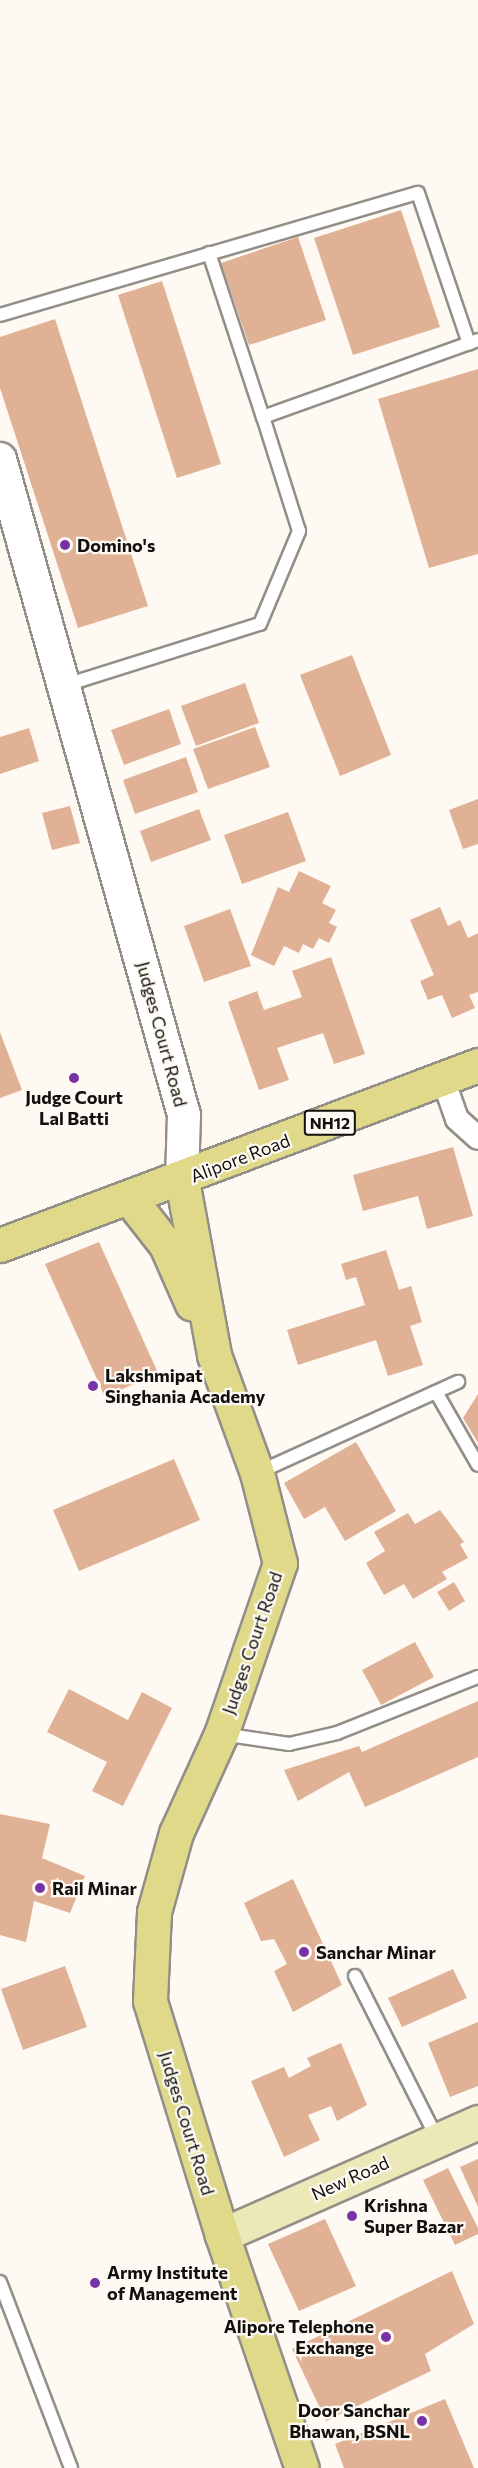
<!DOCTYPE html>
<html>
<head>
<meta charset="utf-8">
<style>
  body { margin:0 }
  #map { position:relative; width:478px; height:2468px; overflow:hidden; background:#fefaf3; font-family:Commissioner,sans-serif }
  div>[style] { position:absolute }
  .building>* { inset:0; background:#e0b194 }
  .roads { filter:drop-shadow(2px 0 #928e88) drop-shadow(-2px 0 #928e88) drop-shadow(0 2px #928e88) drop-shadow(0 -2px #928e88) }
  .lane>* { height:12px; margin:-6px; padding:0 6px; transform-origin:6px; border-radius:6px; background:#fff }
  .street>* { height:22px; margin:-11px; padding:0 11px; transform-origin:11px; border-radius:11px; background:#fff }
  .secondary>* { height:32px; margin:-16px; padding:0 16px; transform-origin:16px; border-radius:16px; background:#fff }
  .primary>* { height:33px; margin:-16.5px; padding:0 16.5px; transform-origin:16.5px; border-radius:16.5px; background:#ece8b8 }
  .highway>* { height:33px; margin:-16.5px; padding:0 16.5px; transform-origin:16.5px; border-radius:16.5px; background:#dfd989 }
  .dots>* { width:16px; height:16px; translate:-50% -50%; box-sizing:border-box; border:3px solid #fefaf3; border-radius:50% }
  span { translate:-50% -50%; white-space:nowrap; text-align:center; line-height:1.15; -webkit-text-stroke:4.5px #fefaf3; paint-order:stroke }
  .shield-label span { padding:2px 4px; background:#fefaf3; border:2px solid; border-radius:4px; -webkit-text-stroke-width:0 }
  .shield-label { font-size:16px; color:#11100e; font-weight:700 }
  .poi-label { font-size:18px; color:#11100e; font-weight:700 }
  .left { translate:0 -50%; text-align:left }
  .right { translate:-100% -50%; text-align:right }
  .street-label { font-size:18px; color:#11100e }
</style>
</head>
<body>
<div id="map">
  <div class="building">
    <i style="clip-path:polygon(401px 210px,440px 327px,353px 355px,314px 238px)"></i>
    <i style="clip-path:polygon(298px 237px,326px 320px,249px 345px,221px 263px)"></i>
    <i style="clip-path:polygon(162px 281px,221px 464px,177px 478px,118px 295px)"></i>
    <i style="clip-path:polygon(55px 319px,148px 606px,78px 628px,0 388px,0 337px)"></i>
    <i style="clip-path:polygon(478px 369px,478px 554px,429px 568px,378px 399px)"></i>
    <i style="clip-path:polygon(352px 655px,391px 755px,340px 776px,300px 675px)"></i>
    <i style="clip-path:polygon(245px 683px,259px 723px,196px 746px,181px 706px)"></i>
    <i style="clip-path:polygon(169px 709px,181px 744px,124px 765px,111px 730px)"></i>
    <i style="clip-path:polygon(255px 727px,270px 767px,208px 789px,193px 749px)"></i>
    <i style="clip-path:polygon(29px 728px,39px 761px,0 774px,0 737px)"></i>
    <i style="clip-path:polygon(186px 757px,198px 792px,135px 814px,123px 780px)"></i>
    <i style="clip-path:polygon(478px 799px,478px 844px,463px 849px,449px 810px)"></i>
    <i style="clip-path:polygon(70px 806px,80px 843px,52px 850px,42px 813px)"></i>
    <i style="clip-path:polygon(199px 809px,211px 840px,151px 862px,140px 831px)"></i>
    <i style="clip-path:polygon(288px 812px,306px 861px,242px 884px,224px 835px)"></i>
    <i style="clip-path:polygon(299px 871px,331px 886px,322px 903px,336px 910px,329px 923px,337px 927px,329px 943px,319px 938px,313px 949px,303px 944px,299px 953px,284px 946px,274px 966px,251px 955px,278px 887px,289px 892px)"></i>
    <i style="clip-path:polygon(440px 907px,448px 926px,460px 920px,468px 938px,478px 933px,478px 992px,469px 995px,475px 1008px,452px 1018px,442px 995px,428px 1000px,420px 981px,434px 975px,410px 920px)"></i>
    <i style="clip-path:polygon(230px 909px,251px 966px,204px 982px,184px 926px)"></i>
    <i style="clip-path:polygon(331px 957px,365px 1054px,334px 1064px,323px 1033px,277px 1048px,289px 1080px,259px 1090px,228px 1002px,257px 991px,264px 1010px,302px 997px,292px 971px)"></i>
    <i style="clip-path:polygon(0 1032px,22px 1090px,0 1098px)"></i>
    <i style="clip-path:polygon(453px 1147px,473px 1216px,427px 1229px,418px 1196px,363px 1211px,353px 1175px)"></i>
    <i style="clip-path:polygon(99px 1242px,158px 1373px,105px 1397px,45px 1264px)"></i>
    <i style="clip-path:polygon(386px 1250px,399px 1290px,411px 1286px,422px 1322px,410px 1326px,423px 1365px,388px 1376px,376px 1340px,298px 1365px,287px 1330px,365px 1305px,356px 1277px,346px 1280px,341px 1264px)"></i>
    <i style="clip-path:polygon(478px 1394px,478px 1443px,463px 1418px)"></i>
    <i style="clip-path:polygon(356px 1442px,396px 1511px,345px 1541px,325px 1507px,304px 1519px,284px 1483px)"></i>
    <i style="clip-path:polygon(174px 1459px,200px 1520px,79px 1571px,53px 1510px)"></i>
    <i style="clip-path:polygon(440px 1510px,464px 1542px,460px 1544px,468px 1558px,442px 1572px,447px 1579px,413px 1599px,404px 1584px,384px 1595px,366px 1563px,385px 1551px,374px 1532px,408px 1513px,415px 1524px)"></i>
    <i style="clip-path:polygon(454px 1582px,465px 1601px,449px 1611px,437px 1592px)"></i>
    <i style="clip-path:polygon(415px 1642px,434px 1677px,381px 1705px,362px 1670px)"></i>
    <i style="clip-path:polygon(69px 1689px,128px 1720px,142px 1692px,172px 1708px,123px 1806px,92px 1791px,107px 1762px,47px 1732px)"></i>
    <i style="clip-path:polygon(478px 1701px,478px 1757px,365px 1807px,349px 1772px,298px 1801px,284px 1770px,359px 1746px,362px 1752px)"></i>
    <i style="clip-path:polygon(0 1814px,50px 1824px,42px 1858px,85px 1876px,70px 1913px,34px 1901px,26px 1942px,0 1935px)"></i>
    <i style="clip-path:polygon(293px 1879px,342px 1985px,293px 2012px,274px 1971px,287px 1964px,274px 1939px,261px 1941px,244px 1903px)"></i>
    <i style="clip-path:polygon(65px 1966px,87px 2027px,23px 2050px,1px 1989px)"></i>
    <i style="clip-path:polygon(453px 1969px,467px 1998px,402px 2027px,388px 1998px)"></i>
    <i style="clip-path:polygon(478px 2022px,478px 2086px,450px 2097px,428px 2043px)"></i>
    <i style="clip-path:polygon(341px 2043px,367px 2105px,337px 2121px,331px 2106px,308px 2115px,320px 2140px,284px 2157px,251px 2081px,284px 2067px,289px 2078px,311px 2066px,307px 2058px)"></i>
    <i style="clip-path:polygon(478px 2159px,478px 2207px,460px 2167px)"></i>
    <i style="clip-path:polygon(448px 2168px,478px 2228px,478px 2234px,455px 2245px,423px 2180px)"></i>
    <i style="clip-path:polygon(325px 2219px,356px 2286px,299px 2311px,268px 2244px)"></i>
    <i style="clip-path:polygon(452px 2271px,474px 2324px,425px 2354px,431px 2371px,326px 2421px,292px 2349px)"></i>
    <i style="clip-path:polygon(445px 2399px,474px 2468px,344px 2468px,335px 2444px)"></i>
  </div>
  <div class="roads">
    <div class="lane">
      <i style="left:209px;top:253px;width:173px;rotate:71.8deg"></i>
      <i style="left:263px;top:417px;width:228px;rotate:-19.7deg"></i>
      <i style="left:0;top:315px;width:435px;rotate:-16.3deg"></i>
      <i style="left:418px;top:193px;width:159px;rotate:71.3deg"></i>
      <i style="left:66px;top:685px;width:203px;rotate:-17.5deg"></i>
      <i style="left:260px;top:624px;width:101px;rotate:-67.2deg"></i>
      <i style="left:299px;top:531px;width:120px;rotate:-107.5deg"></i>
      <i style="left:436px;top:1392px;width:84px;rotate:60.1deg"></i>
      <i style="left:257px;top:1473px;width:221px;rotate:-24.4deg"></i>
      <i style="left:222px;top:1734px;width:68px;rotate:8.5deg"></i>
      <i style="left:289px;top:1744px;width:49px;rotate:-12.9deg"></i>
      <i style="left:337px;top:1733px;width:152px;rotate:-21.7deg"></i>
      <i style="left:355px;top:1976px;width:182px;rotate:63.2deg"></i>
      <i style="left:0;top:2282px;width:199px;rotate:69.1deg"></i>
    </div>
    <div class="street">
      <i style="left:443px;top:1079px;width:42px;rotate:70.7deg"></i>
      <i style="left:457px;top:1119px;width:28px;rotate:42deg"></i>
    </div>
    <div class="secondary">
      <i style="left:0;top:459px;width:681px;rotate:74.33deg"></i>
      <i style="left:184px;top:1115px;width:65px;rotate:91.8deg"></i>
    </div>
    <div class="primary">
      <i style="left:222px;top:2235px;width:280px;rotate:-23.8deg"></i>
    </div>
    <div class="highway">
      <i style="left:182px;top:1180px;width:178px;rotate:79.6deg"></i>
      <i style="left:214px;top:1355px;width:126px;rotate:70deg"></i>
      <i style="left:257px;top:1473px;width:93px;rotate:75.7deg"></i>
      <i style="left:280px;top:1563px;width:181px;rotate:109deg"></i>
      <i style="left:221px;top:1734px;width:109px;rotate:114.4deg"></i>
      <i style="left:176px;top:1833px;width:82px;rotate:105.6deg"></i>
      <i style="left:154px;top:1912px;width:89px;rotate:92.6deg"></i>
      <i style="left:150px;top:2001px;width:245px;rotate:72.9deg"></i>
      <i style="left:222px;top:2235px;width:246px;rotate:71.1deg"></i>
      <i style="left:130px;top:1199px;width:58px;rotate:52deg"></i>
      <i style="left:166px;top:1245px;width:64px;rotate:66.2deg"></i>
      <i style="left:0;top:1245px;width:511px;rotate:-20.63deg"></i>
    </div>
  </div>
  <div class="dots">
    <i style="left:65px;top:545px;background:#7932a5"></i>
    <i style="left:74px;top:1078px;background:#7932a5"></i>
    <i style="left:93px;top:1386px;background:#7932a5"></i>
    <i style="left:40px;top:1888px;background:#7932a5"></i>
    <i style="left:304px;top:1952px;background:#7932a5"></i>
    <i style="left:352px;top:2216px;background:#7932a5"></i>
    <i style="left:95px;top:2283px;background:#7932a5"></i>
    <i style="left:386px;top:2337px;background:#7932a5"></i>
    <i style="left:422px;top:2421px;background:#7932a5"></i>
  </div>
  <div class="shield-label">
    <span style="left:330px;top:1123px">NH12</span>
  </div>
  <div class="poi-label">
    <span class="left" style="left:77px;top:545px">Domino's</span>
    <span style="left:74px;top:1108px">Judge Court<br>Lal Batti</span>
    <span class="left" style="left:105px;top:1386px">Lakshmipat<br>Singhania Academy</span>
    <span class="left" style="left:52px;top:1888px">Rail Minar</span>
    <span class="left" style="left:316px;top:1952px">Sanchar Minar</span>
    <span class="left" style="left:364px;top:2216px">Krishna<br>Super Bazar</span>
    <span class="left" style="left:107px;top:2283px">Army Institute<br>of Management</span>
    <span class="right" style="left:374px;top:2337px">Alipore Telephone<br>Exchange</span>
    <span class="right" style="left:410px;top:2421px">Door Sanchar<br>Bhawan, BSNL</span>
  </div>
  <div class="street-label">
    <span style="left:162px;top:1034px;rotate:75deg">Judges Court Road</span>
    <span style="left:240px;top:1158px;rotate:-21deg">Alipore Road</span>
    <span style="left:252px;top:1643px;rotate:-71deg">Judges Court Road</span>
    <span style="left:187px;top:2123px;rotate:73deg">Judges Court Road</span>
    <span style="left:350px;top:2178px;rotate:-24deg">New Road</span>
  </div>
</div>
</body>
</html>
